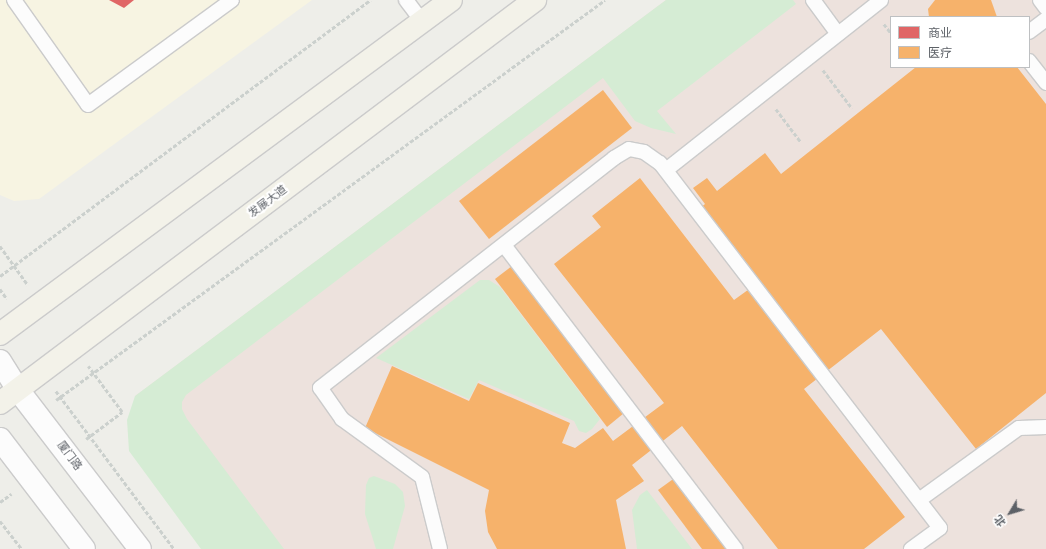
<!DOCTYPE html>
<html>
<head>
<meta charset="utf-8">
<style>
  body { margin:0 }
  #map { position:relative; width:1046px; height:549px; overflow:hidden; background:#eeeee9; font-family:"Source Sans 3","Noto Sans SC",sans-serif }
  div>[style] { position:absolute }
  .commercial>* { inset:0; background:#f7f4e2 }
  .medical>* { inset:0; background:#ede2dd }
  .green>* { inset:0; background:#d5ecd4 }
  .shops>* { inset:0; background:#e06666 }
  .health>* { inset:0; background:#f6b26b }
  .path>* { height:2.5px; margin-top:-1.25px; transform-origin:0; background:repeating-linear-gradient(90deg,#cbd0cd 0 4px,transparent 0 6px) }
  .roads { filter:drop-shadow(1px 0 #cbcbcb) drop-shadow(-1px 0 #cbcbcb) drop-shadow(0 1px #cbcbcb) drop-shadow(0 -1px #cbcbcb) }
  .service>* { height:14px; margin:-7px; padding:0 7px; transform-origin:7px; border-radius:7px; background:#fcfcfc }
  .tertiary>* { height:22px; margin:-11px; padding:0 11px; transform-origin:11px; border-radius:11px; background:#fcfcfc }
  .primary>* { height:22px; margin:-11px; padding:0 11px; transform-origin:11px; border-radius:11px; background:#f3f2e9 }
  span { translate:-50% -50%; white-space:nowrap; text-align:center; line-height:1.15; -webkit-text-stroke:4px #fff; paint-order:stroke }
  .street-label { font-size:11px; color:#5d6167 }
  .legend { position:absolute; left:890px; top:16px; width:140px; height:52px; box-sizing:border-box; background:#fff; border:1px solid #bec0c2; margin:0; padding:5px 7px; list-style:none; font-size:12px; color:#5d6167 }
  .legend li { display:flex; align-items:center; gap:8px; height:20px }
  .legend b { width:20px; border:1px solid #bec0c2 }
  .north { position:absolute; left:990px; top:493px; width:40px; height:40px; -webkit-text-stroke:3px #fff; paint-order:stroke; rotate:232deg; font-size:11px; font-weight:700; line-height:16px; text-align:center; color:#5d6167 }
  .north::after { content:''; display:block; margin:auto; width:14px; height:18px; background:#5d6167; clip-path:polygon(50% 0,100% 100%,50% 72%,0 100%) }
</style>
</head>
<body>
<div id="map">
  <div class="commercial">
    <i style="clip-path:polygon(0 0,312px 0,39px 199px,14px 201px,0 195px)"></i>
  </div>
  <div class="medical">
    <i style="clip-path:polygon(evenodd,666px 0,1046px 0,1046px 549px,247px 549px,135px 396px,666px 0,891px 17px,1029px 17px,1029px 67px,891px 67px,891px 17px)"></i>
  </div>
  <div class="green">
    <i style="clip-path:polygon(666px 0,793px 0,796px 4px,657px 111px,676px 134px,651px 128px,635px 121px,603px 78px,186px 395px,182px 402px,182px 409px,187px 419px,284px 549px,201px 549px,129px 451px,127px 420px,135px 396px)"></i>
    <i style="clip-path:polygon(480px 280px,489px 280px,500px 287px,600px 419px,592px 429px,586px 433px,579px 431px,574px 421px,479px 380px,469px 399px,376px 358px)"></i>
    <i style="clip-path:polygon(374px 476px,395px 484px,403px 492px,405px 506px,393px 549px,376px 549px,365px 514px,366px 485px,369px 478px)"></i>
    <i style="clip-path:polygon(647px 490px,692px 549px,637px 549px,632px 510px,640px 495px)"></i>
  </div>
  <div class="shops">
    <i style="clip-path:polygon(109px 0,134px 0,124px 8px)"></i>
  </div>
  <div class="health">
    <i style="clip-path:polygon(935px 0,991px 0,997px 17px,929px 17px,928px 9px)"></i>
    <i style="clip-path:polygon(916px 67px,1017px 67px,1046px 104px,1046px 393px,976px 449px,881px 329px,804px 389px,905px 517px,864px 549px,778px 549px,682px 426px,632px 465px,644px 481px,616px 500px,626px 549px,497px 549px,488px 532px,485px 511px,489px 490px,365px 428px,392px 366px,469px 401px,478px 383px,570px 423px,562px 443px,575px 448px,603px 428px,613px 441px,664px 403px,554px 264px,601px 227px,592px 216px,640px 178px,734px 300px,752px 287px,694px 213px,705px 204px,693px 188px,707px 178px,717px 191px,765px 153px,781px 174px)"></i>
    <i style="clip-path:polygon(603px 90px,632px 128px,489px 239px,459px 201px)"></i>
    <i style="clip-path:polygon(512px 266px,624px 413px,607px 427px,495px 279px)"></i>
    <i style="clip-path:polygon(676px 477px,731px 549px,702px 549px,658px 490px)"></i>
  </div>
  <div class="path">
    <i style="left:884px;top:24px;width:11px;rotate:52deg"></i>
    <i style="left:823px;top:70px;width:48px;rotate:52.7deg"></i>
    <i style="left:776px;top:109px;width:41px;rotate:52.9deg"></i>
    <i style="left:0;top:246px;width:48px;rotate:54.3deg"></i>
    <i style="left:0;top:276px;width:462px;rotate:-36.7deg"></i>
    <i style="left:0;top:289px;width:12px;rotate:55deg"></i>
    <i style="left:56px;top:391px;width:197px;rotate:53.2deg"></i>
    <i style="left:56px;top:400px;width:679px;rotate:-36.08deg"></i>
    <i style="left:86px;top:439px;width:45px;rotate:-36.9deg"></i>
    <i style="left:122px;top:412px;width:57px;rotate:-126.5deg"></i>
    <i style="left:0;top:502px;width:14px;rotate:-36deg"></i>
    <i style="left:0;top:521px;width:36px;rotate:52deg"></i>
  </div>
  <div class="roads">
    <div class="service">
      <i style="left:14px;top:0;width:128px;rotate:54.8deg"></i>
      <i style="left:88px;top:105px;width:178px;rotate:-36.1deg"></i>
      <i style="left:406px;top:0;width:26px;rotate:53deg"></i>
      <i style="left:813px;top:0;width:42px;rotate:53.7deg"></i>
      <i style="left:1040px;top:0;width:10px;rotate:53deg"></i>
      <i style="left:1029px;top:32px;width:21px;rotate:-37deg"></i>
      <i style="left:1029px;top:61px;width:28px;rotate:52deg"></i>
      <i style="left:666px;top:170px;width:274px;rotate:-38.3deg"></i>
      <i style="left:504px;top:245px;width:382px;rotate:52.7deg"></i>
      <i style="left:919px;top:500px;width:123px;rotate:-35.8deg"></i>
      <i style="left:1019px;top:428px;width:27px;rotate:-2deg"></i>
      <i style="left:440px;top:549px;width:74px;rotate:-104deg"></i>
      <i style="left:422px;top:477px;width:99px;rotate:-144.1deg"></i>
      <i style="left:342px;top:419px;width:38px;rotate:-125deg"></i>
      <i style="left:320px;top:388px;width:373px;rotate:-38deg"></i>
      <i style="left:614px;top:158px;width:17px;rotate:-31deg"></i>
      <i style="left:629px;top:149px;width:15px;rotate:11deg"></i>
      <i style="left:644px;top:152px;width:19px;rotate:35deg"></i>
      <i style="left:660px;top:163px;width:460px;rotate:52.5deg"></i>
      <i style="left:940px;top:528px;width:36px;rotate:144deg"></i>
    </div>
    <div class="tertiary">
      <i style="left:0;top:361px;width:34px;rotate:58deg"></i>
      <i style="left:18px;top:390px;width:200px;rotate:52.5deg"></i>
      <i style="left:0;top:439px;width:138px;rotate:52.6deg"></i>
    </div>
    <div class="primary">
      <i style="left:0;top:334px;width:561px;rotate:-36.52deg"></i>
      <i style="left:0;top:403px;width:670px;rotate:-36.99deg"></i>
    </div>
  </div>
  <div class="street-label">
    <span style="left:268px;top:202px;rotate:-37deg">发展大道</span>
    <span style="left:69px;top:456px;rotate:53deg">厦门路</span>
  </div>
  <ul class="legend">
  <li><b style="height:11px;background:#e06666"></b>商业</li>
  <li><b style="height:11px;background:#f6b26b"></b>医疗</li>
  </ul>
  <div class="north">北</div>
</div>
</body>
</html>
